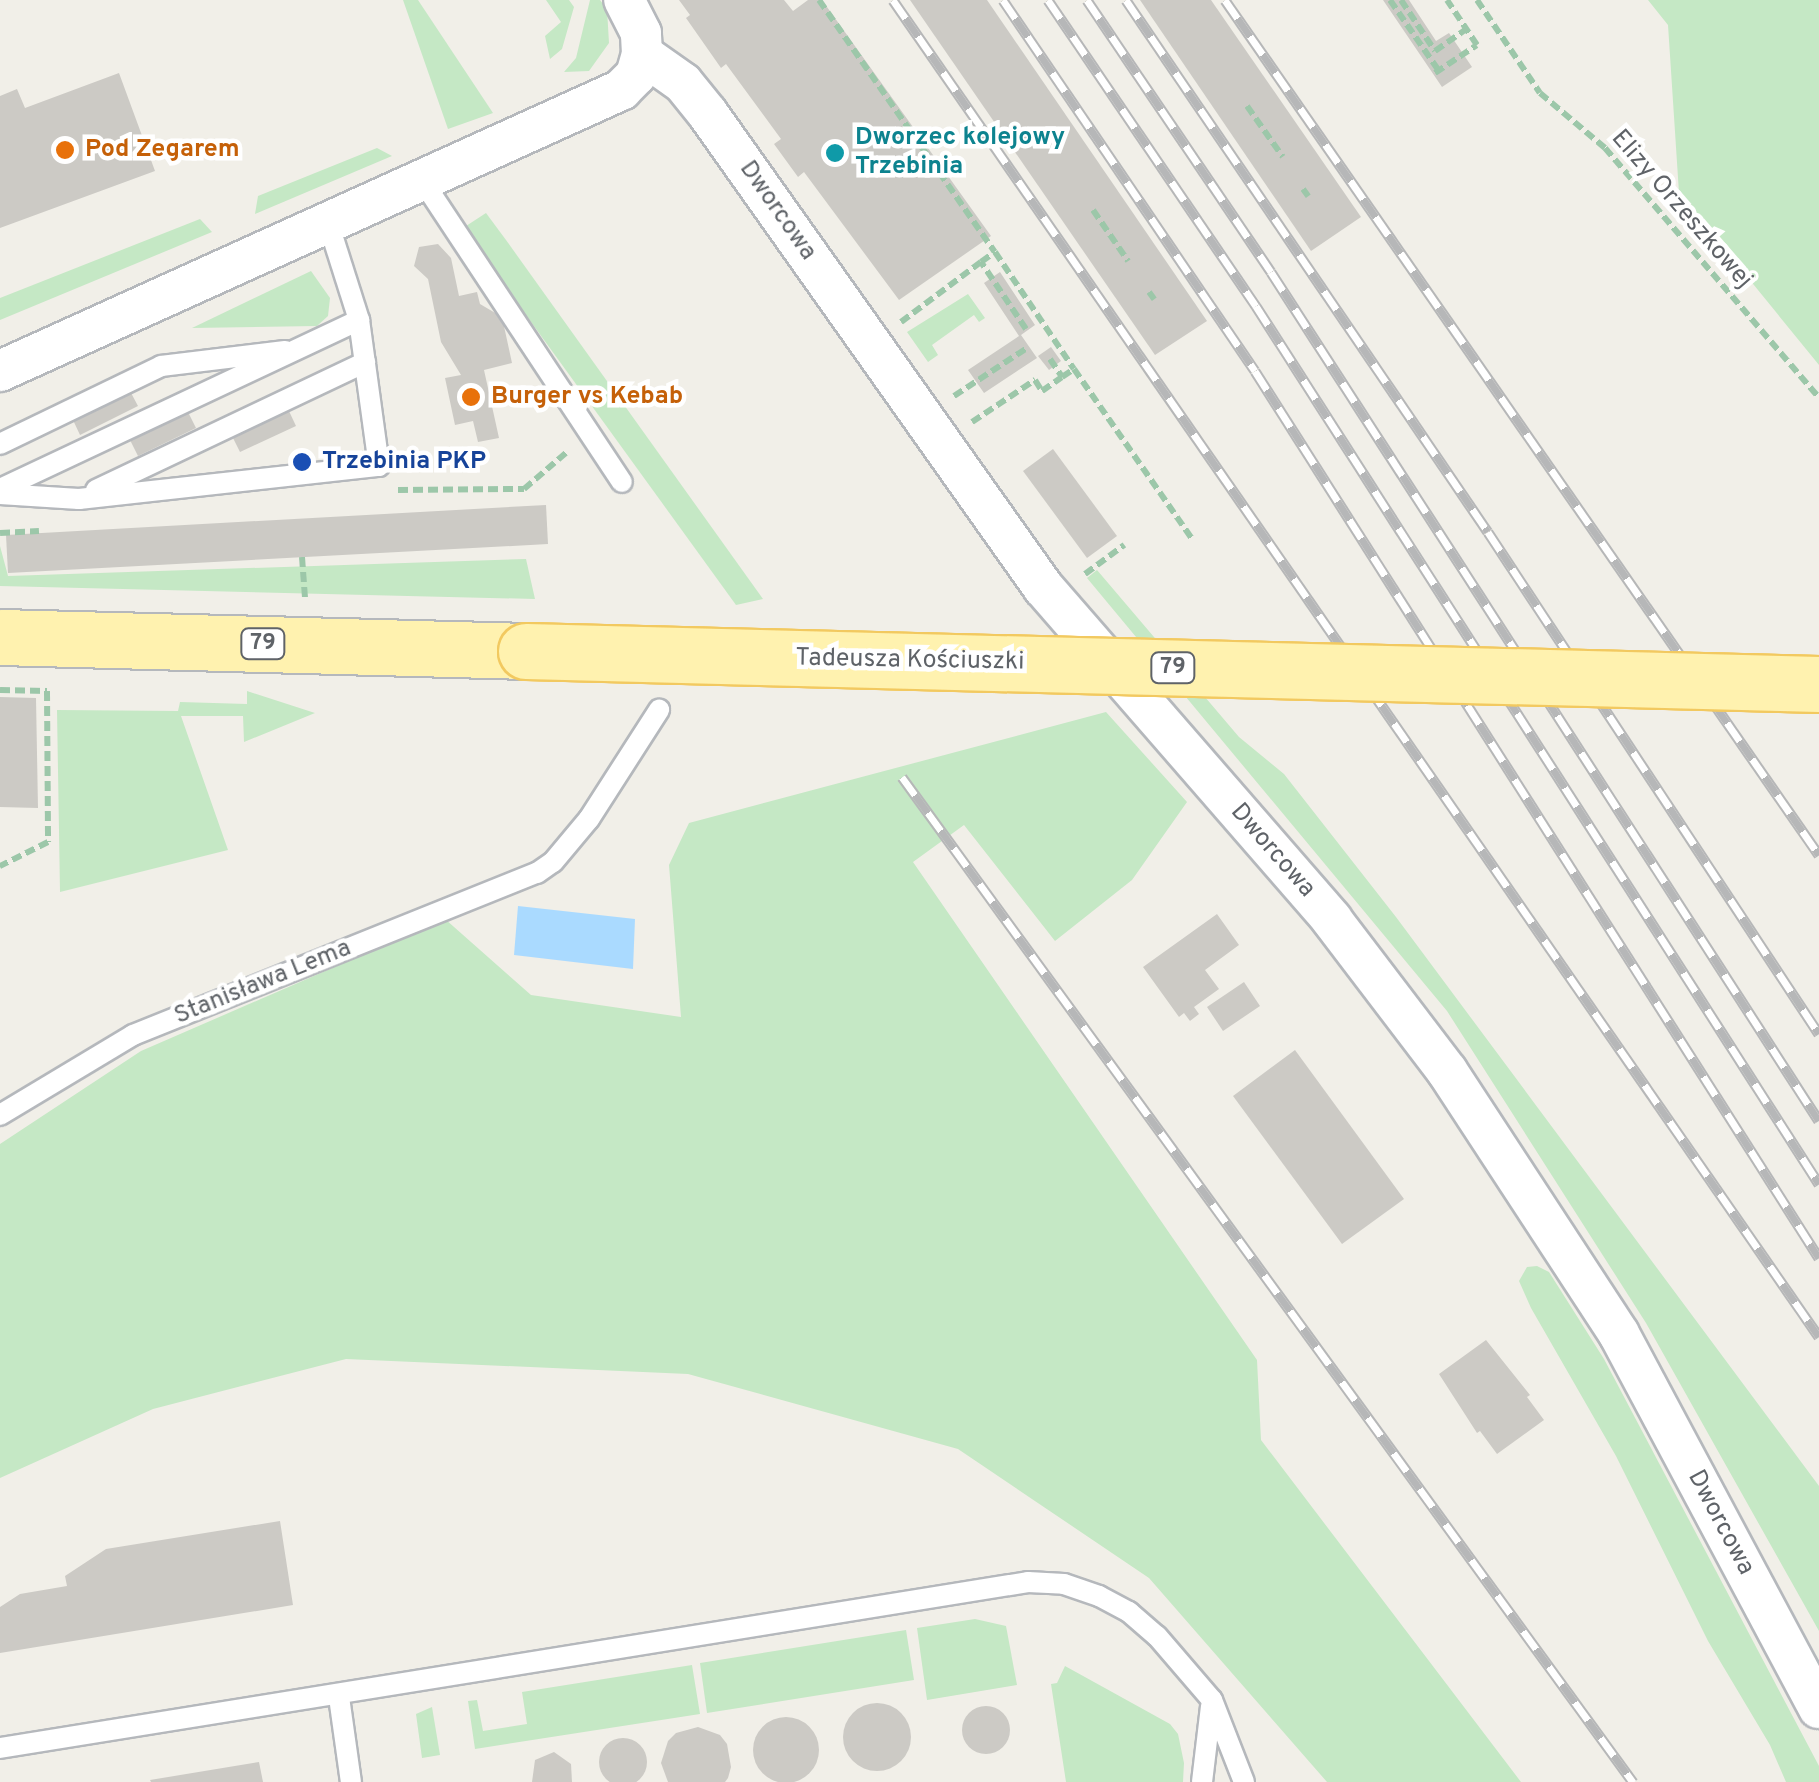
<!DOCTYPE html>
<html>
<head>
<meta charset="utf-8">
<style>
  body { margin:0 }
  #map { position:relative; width:1819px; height:1782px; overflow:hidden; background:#f1efe8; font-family:Overpass,sans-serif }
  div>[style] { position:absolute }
  .green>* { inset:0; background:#c5e8c5 }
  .water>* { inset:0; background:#aadaff }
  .building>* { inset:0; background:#cccac5 }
  .round { border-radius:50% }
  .path>* { height:6px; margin-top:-3px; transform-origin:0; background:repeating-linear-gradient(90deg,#9cc7a9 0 10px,transparent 0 15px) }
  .roads { filter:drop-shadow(2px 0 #b5b8bc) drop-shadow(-2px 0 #b5b8bc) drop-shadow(0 2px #b5b8bc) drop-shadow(0 -2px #b5b8bc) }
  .lane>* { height:20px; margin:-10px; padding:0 10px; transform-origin:10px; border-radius:10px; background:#fff }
  .street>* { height:40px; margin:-20px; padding:0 20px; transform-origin:20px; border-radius:20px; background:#fff }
  .primary>* { height:55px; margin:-27.5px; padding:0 27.5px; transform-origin:27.5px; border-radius:27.5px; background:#fff2af }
  .rail>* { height:11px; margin-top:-5.5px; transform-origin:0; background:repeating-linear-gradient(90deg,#fff 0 22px,#b6b7b8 0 44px); box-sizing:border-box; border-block:2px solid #b6b7b8 }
  .bridges { filter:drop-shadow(2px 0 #f2c960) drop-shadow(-2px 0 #f2c960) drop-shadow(0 2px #f2c960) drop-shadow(0 -2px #f2c960) }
  .primary-bridge>* { height:55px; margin:-27.5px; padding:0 27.5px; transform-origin:27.5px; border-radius:27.5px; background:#fff2af }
  .dots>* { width:28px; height:28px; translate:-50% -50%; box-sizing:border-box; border:5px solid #fff; border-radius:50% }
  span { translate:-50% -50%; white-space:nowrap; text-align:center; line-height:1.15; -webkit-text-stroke:9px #fff; paint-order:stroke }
  .shield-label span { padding:2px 8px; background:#fff; border:2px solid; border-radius:8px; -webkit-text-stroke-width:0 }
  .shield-label { font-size:22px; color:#5f6368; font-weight:700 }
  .culture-label { font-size:25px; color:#0d838f; font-weight:700 }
  .left { translate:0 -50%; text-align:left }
  .food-label { font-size:25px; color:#c56008; font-weight:700 }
  .street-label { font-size:25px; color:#5f6368 }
  .transit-label { font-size:25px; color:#164399; font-weight:700 }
</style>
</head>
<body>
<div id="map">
  <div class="green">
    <i style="clip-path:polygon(403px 0,418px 0,493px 113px,448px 129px)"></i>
    <i style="clip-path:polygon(546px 0,569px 0,574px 7px,562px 49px,550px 59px,545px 36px,561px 22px)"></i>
    <i style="clip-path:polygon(590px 0,600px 0,607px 9px,609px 43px,589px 71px,564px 72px,576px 58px)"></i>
    <i style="clip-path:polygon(1648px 0,1819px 0,1819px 365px,1679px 193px,1668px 25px)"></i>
    <i style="clip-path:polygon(377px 148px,392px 156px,255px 214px,258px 196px)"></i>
    <i style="clip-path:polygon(486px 213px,506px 240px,763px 599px,736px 605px,463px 228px)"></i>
    <i style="clip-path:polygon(200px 219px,212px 232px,0 320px,0 298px)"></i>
    <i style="clip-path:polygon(311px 271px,330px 298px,328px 316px,317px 326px,192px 328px)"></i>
    <i style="clip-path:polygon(968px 294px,985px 318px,979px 322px,974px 315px,932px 345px,938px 355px,928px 362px,907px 332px)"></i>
    <i style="clip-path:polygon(0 546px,8px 576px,526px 559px,535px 599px,0 586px)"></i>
    <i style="clip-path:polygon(1097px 570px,1239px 737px,1284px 774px,1396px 917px,1819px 1486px,1819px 1631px,1646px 1323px,1447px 1011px,1087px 578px)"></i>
    <i style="clip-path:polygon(247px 691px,315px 713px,244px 742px,243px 716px,181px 716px,228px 850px,60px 892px,57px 710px,178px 711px,180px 702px,247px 704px)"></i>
    <i style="clip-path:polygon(1106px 712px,1187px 802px,1132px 880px,1055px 941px,964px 825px,913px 862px,1257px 1360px,1261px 1440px,1521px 1782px,1327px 1782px,1149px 1578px,958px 1449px,688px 1374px,346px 1359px,153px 1409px,0 1478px,0 1144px,141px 1051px,445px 919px,531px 995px,681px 1017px,669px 865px,689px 823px)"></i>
    <i style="clip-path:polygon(1537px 1266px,1549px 1272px,1604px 1359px,1819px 1766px,1819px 1782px,1786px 1782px,1770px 1745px,1708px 1641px,1616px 1456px,1531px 1308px,1519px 1281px,1527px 1267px)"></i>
    <i style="clip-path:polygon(975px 1619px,1006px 1626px,1017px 1685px,927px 1700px,917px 1628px)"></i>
    <i style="clip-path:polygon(906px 1630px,914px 1680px,707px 1713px,700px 1663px)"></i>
    <i style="clip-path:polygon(692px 1665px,700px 1714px,475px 1749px,468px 1701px,477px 1700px,483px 1731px,527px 1724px,522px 1692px)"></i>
    <i style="clip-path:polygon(1065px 1666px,1170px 1724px,1178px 1734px,1184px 1763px,1183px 1782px,1066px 1782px,1051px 1684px,1057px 1683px)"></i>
    <i style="clip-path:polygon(432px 1707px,440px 1755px,422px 1758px,416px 1714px)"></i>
  </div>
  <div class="water">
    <i style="clip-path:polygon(518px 906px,635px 919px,633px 969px,514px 955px)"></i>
  </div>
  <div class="building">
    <i style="clip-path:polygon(679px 0,784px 0,793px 11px,808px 0,822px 0,991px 236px,899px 300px,804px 172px,798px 177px,774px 144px,781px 139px,726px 64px,721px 68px,686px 18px,690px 15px)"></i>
    <i style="clip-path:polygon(910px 0,987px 0,1207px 321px,1155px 355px)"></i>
    <i style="clip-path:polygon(1140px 0,1211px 0,1361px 217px,1311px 251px)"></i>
    <i style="clip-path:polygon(1383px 0,1409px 0,1436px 41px,1449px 33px,1472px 67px,1442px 87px)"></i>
    <i style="clip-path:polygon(119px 73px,155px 171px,0 228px,0 96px,17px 89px,25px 108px)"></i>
    <i style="clip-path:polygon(438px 244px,451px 258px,459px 296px,477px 292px,480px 304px,502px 317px,512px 363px,484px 370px,499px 438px,478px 442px,473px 421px,455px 425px,445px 378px,461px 375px,441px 342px,428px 279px,414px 266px,419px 247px)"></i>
    <i style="clip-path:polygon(1000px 272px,1035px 325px,1021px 335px,1037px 358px,984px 393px,968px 370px,1019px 336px,984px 283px)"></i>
    <i style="clip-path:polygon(1051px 347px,1061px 361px,1049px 370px,1038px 356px)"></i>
    <i style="clip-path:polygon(130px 391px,138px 406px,80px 435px,73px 420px)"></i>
    <i style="clip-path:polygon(288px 409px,296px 426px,240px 452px,232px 436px)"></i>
    <i style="clip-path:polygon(188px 412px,196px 428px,138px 456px,130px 440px)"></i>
    <i style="clip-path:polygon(1053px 449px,1117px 536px,1087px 558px,1023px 471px)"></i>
    <i style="clip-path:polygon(546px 505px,548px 544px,8px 573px,6px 535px)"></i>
    <i style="clip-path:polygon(0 697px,36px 698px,38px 808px,0 807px)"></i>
    <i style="clip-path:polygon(1217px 914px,1239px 945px,1205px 970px,1219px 989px,1194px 1007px,1199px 1014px,1190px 1021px,1184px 1013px,1179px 1017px,1143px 967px)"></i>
    <i style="clip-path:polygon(1244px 982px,1260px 1006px,1223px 1031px,1207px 1007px)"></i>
    <i style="clip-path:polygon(1295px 1050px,1404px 1199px,1342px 1244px,1233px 1096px)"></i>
    <i style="clip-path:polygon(1486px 1340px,1530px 1395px,1527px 1397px,1544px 1420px,1497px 1454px,1480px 1431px,1477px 1433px,1439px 1374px)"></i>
    <i style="clip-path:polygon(280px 1521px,293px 1605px,0 1653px,0 1607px,20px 1594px,67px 1586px,65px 1576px,106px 1549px)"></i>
    <i class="round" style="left:843px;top:1703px;width:68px;height:68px"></i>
    <i class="round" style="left:962px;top:1706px;width:48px;height:48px"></i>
    <i class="round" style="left:753px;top:1717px;width:66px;height:66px"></i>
    <i style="clip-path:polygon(698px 1727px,720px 1735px,727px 1744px,731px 1767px,728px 1778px,725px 1782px,668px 1782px,661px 1763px,668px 1741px,676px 1733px)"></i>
    <i class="round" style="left:599px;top:1738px;width:48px;height:48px"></i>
    <i style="clip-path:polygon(554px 1752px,571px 1764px,572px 1782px,532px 1782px,535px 1760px)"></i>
    <i style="clip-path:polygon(259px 1762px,263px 1782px,151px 1782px,150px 1780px)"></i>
  </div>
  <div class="path">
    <i style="left:819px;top:0;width:307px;rotate:55.1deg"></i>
    <i style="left:1390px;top:0;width:86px;rotate:55.4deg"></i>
    <i style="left:1401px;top:0;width:61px;rotate:56.3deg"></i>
    <i style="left:1435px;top:51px;width:39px;rotate:-35deg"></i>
    <i style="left:1477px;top:0;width:112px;rotate:55.9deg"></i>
    <i style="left:1540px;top:93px;width:85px;rotate:40.2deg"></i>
    <i style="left:1605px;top:148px;width:329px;rotate:49.4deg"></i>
    <i style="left:1435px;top:73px;width:50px;rotate:-33.7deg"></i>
    <i style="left:1477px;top:45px;width:54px;rotate:-123.7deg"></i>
    <i style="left:1247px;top:106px;width:62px;rotate:54.8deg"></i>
    <i style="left:1303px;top:189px;width:9px;rotate:54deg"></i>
    <i style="left:1093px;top:210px;width:62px;rotate:55.5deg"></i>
    <i style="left:1149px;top:292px;width:9px;rotate:54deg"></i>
    <i style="left:901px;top:322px;width:100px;rotate:-36.9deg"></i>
    <i style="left:1026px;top:329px;width:81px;rotate:-123.9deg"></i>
    <i style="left:981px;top:262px;width:17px;rotate:-36deg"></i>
    <i style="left:995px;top:252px;width:141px;rotate:56deg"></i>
    <i style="left:1050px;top:359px;width:22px;rotate:56deg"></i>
    <i style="left:1062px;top:377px;width:14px;rotate:-34deg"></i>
    <i style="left:1074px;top:369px;width:207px;rotate:55.2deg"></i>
    <i style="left:954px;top:396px;width:87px;rotate:-33.3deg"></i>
    <i style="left:972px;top:422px;width:76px;rotate:-33.7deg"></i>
    <i style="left:1035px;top:380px;width:13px;rotate:58deg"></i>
    <i style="left:1042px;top:391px;width:24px;rotate:-35deg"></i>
    <i style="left:398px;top:490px;width:126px;rotate:-0.5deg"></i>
    <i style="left:524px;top:489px;width:57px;rotate:-40.7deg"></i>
    <i style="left:0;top:533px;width:39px;rotate:-3deg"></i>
    <i style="left:302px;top:557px;width:41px;rotate:85.8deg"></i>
    <i style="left:1085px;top:574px;width:49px;rotate:-36.6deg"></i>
    <i style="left:0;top:690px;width:47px;rotate:1.2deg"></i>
    <i style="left:47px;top:691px;width:151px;rotate:89.6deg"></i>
    <i style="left:48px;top:842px;width:54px;rotate:153.4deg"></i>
  </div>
  <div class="roads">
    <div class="lane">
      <i style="left:422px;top:180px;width:362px;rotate:56.5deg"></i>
      <i style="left:0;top:444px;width:179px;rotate:-25.8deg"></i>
      <i style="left:161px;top:366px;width:125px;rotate:-6.9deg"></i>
      <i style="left:0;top:489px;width:397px;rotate:-25.2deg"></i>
      <i style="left:96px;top:490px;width:298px;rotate:-25.4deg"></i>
      <i style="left:0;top:494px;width:79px;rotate:3.6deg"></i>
      <i style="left:79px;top:499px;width:302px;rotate:-6.3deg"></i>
      <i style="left:379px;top:466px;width:147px;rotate:-97.8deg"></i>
      <i style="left:359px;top:320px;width:103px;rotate:-107.6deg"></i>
      <i style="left:0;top:1115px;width:155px;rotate:-31deg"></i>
      <i style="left:133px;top:1035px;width:435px;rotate:-21.9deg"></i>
      <i style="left:537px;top:873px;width:19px;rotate:-35deg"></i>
      <i style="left:553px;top:862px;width:56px;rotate:-50.1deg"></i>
      <i style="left:589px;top:819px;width:130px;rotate:-57.3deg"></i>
      <i style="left:339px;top:1697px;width:86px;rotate:82deg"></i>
      <i style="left:0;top:1748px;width:1041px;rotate:-9.17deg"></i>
      <i style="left:1028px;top:1582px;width:36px;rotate:3deg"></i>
      <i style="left:1064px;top:1584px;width:37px;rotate:19deg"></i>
      <i style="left:1099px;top:1596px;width:34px;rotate:28deg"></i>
      <i style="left:1129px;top:1612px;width:37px;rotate:41deg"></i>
      <i style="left:1157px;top:1636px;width:84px;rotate:49.3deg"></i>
      <i style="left:1212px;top:1700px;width:88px;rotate:68.7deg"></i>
      <i style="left:1202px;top:1782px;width:76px;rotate:-83.2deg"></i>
    </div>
    <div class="street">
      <i style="left:642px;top:54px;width:50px;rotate:35.3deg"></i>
      <i style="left:683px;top:83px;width:40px;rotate:51deg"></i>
      <i style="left:708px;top:114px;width:580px;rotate:54.69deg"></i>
      <i style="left:1043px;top:587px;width:441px;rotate:49deg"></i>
      <i style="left:1332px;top:920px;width:190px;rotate:52.7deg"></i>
      <i style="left:1447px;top:1071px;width:314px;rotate:56.8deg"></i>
      <i style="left:1619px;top:1334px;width:424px;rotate:61.9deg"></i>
      <i style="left:0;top:371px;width:682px;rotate:-24.35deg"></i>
      <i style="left:621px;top:90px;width:21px;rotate:-45deg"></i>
      <i style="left:636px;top:75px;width:22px;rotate:-74deg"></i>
      <i style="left:642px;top:54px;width:21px;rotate:-93deg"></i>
      <i style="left:641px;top:33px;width:37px;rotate:-117deg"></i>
    </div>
    <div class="primary">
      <i style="left:0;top:637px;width:526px;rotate:1.52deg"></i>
    </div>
  </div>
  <div class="rail">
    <i style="left:893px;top:0;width:1626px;rotate:55.29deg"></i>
    <i style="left:1003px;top:0;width:448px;rotate:55.8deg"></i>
    <i style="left:1255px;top:371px;width:1051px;rotate:57.55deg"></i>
    <i style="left:1048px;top:0;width:370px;rotate:55.8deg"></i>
    <i style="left:1256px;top:306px;width:1043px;rotate:57.33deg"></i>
    <i style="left:1087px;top:0;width:328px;rotate:55.9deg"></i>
    <i style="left:1271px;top:272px;width:1010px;rotate:57.16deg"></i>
    <i style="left:1126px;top:0;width:643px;rotate:55.77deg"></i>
    <i style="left:1488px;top:532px;width:601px;rotate:56.6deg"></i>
    <i style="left:1225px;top:0;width:1041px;rotate:55.21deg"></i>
    <i style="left:902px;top:777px;width:1243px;rotate:53.97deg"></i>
  </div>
  <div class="bridges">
    <div class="primary-bridge">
      <i style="left:526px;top:651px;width:1293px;rotate:1.46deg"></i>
    </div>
  </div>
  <div class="dots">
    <i style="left:65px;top:150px;background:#e8710a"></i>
    <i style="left:835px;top:153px;background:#0f9aa8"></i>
    <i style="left:471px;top:397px;background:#e8710a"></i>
    <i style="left:302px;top:462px;background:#1a4fb4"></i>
  </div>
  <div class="shield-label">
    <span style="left:263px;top:644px">79</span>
    <span style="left:1173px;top:668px">79</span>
  </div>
  <div class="culture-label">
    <span class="left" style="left:855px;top:153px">Dworzec kolejowy<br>Trzebinia</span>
  </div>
  <div class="food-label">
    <span class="left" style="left:85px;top:150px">Pod Zegarem</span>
    <span class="left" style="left:491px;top:397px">Burger vs Kebab</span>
  </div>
  <div class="street-label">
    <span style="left:1681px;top:210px;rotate:49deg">Elizy Orzeszkowej</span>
    <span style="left:777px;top:211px;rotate:55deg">Dworcowa</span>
    <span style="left:910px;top:661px;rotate:1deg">Tadeusza Kościuszki</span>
    <span style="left:1272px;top:851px;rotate:49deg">Dworcowa</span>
    <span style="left:263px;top:983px;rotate:-22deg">Stanisława Lema</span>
    <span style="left:1720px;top:1523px;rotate:62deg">Dworcowa</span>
  </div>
  <div class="transit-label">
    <span class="left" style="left:322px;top:462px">Trzebinia PKP</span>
  </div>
</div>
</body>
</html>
